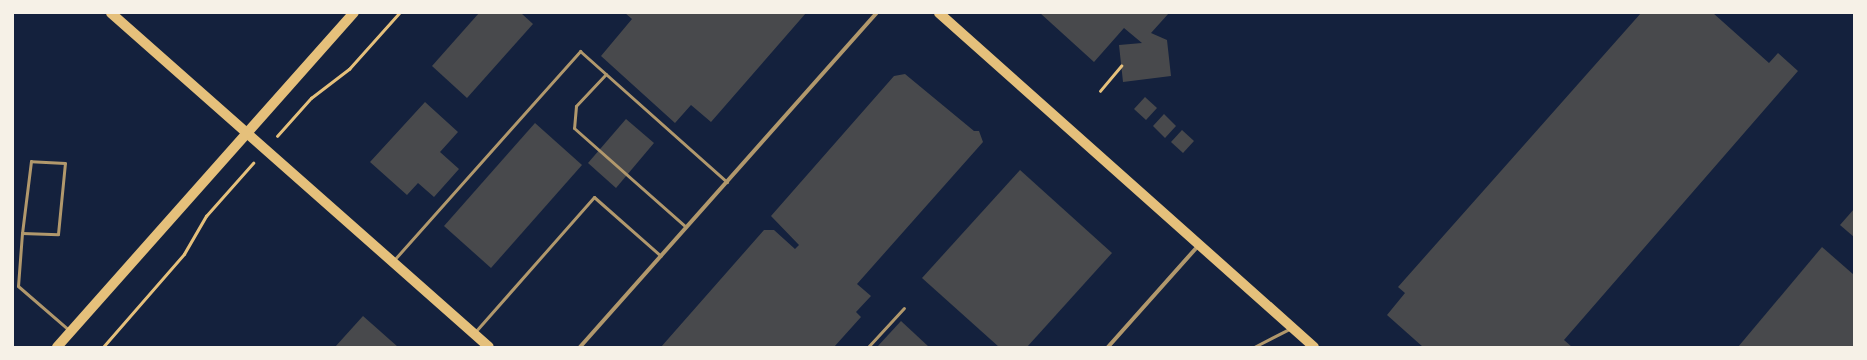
<!DOCTYPE html>
<html>
<head>
<meta charset="utf-8">
<style>
  body { margin:0 }
  #map { position:relative; width:1867px; height:360px; overflow:hidden; background:#14213d; font-family:Commissioner,sans-serif }
  div>[style] { position:absolute }
  .building>* { inset:0; background:#48494c }
  .path>* { height:2.5px; margin:-1.25px; padding:0 1.25px; transform-origin:1.25px; border-radius:1.25px; background:#e5c07b }
  .service>* { height:3px; margin:-1.5px; padding:0 1.5px; transform-origin:1.5px; border-radius:1.5px; background:#b1986c }
  .minor>* { height:4px; margin:-2px; padding:0 2px; transform-origin:2px; border-radius:2px; background:#b1986c }
  .primary>* { height:10px; margin:-5px; padding:0 5px; transform-origin:5px; border-radius:5px; background:#e5c07b }
  span { translate:-50% -50%; white-space:nowrap; text-align:center; line-height:1.15; -webkit-text-stroke:4px #f6f1e7; paint-order:stroke }
  .frame { position:absolute; inset:0; border:14px solid #f6f1e7; pointer-events:none }
</style>
</head>
<body>
<div id="map">
  <div class="building">
    <i style="clip-path:polygon(479px 13px,521px 13px,533px 24px,467px 98px,432px 66px)"></i>
    <i style="clip-path:polygon(625px 13px,806px 13px,711px 122px,691px 105px,675px 123px,601px 56px,632px 19px)"></i>
    <i style="clip-path:polygon(1040px 13px,1169px 13px,1151px 33px,1167px 40px,1171px 76px,1123px 82px,1119px 45px,1142px 43px,1124px 28px,1094px 62px)"></i>
    <i style="clip-path:polygon(1641px 13px,1713px 13px,1769px 63px,1778px 53px,1798px 71px,1564px 340px,1572px 347px,1423px 347px,1387px 315px,1405px 293px,1398px 287px)"></i>
    <i style="clip-path:polygon(905px 74px,974px 131px,979px 131px,983px 142px,857px 284px,871px 296px,856px 312px,861px 317px,834px 347px,661px 347px,764px 230px,774px 230px,795px 249px,799px 245px,771px 216px,894px 76px)"></i>
    <i style="clip-path:polygon(1145px 97px,1157px 108px,1146px 120px,1134px 109px)"></i>
    <i style="clip-path:polygon(425px 102px,458px 132px,440px 152px,459px 169px,434px 197px,418px 183px,407px 195px,370px 162px)"></i>
    <i style="clip-path:polygon(1164px 114px,1176px 126px,1165px 138px,1153px 126px)"></i>
    <i style="clip-path:polygon(626px 119px,654px 143px,616px 188px,588px 163px)"></i>
    <i style="clip-path:polygon(535px 123px,582px 165px,491px 268px,444px 226px)"></i>
    <i style="clip-path:polygon(1182px 130px,1194px 141px,1183px 153px,1171px 142px)"></i>
    <i style="clip-path:polygon(1020px 170px,1112px 253px,1027px 347px,999px 347px,922px 278px)"></i>
    <i style="clip-path:polygon(1854px 209px,1854px 237px,1840px 225px)"></i>
    <i style="clip-path:polygon(1822px 247px,1854px 275px,1854px 347px,1738px 347px)"></i>
    <i style="clip-path:polygon(363px 316px,398px 347px,335px 347px)"></i>
    <i style="clip-path:polygon(901px 321px,929px 347px,877px 347px)"></i>
  </div>
  <div class="path">
    <i style="left:1100px;top:91px;width:33px;rotate:-50deg"></i>
    <i style="left:277px;top:136px;width:51px;rotate:-48.2deg"></i>
    <i style="left:311px;top:98px;width:48px;rotate:-37.3deg"></i>
    <i style="left:349px;top:69px;width:75px;rotate:-48.2deg"></i>
    <i style="left:103px;top:347px;width:123px;rotate:-48.9deg"></i>
    <i style="left:184px;top:254px;width:44px;rotate:-59.9deg"></i>
    <i style="left:206px;top:216px;width:71px;rotate:-48.4deg"></i>
  </div>
  <div class="service">
    <i style="left:606px;top:74px;width:44px;rotate:133.2deg"></i>
    <i style="left:576px;top:106px;width:22px;rotate:95deg"></i>
    <i style="left:574px;top:128px;width:149px;rotate:41.5deg"></i>
    <i style="left:22px;top:233px;width:36px;rotate:2deg"></i>
    <i style="left:58px;top:234px;width:71px;rotate:-84.4deg"></i>
    <i style="left:65px;top:163px;width:34px;rotate:-177deg"></i>
    <i style="left:31px;top:161px;width:73px;rotate:97.1deg"></i>
    <i style="left:22px;top:233px;width:53px;rotate:94.3deg"></i>
    <i style="left:18px;top:286px;width:67px;rotate:40.8deg"></i>
    <i style="left:394px;top:260px;width:280px;rotate:-48.3deg"></i>
    <i style="left:580px;top:51px;width:197px;rotate:41.7deg"></i>
    <i style="left:475px;top:332px;width:180px;rotate:-48.6deg"></i>
    <i style="left:594px;top:197px;width:89px;rotate:41.4deg"></i>
    <i style="left:868px;top:347px;width:53px;rotate:-47.3deg"></i>
    <i style="left:1254px;top:347px;width:42px;rotate:-27.2deg"></i>
  </div>
  <div class="minor">
    <i style="left:580px;top:347px;width:447px;rotate:-48.4deg"></i>
    <i style="left:1108px;top:347px;width:137px;rotate:-48.3deg"></i>
  </div>
  <div class="primary">
    <i style="left:111px;top:13px;width:504px;rotate:41.46deg"></i>
    <i style="left:939px;top:13px;width:502px;rotate:41.69deg"></i>
    <i style="left:57px;top:347px;width:447px;rotate:-48.4deg"></i>
  </div>
  <div class="frame"></div>
</div>
</body>
</html>
